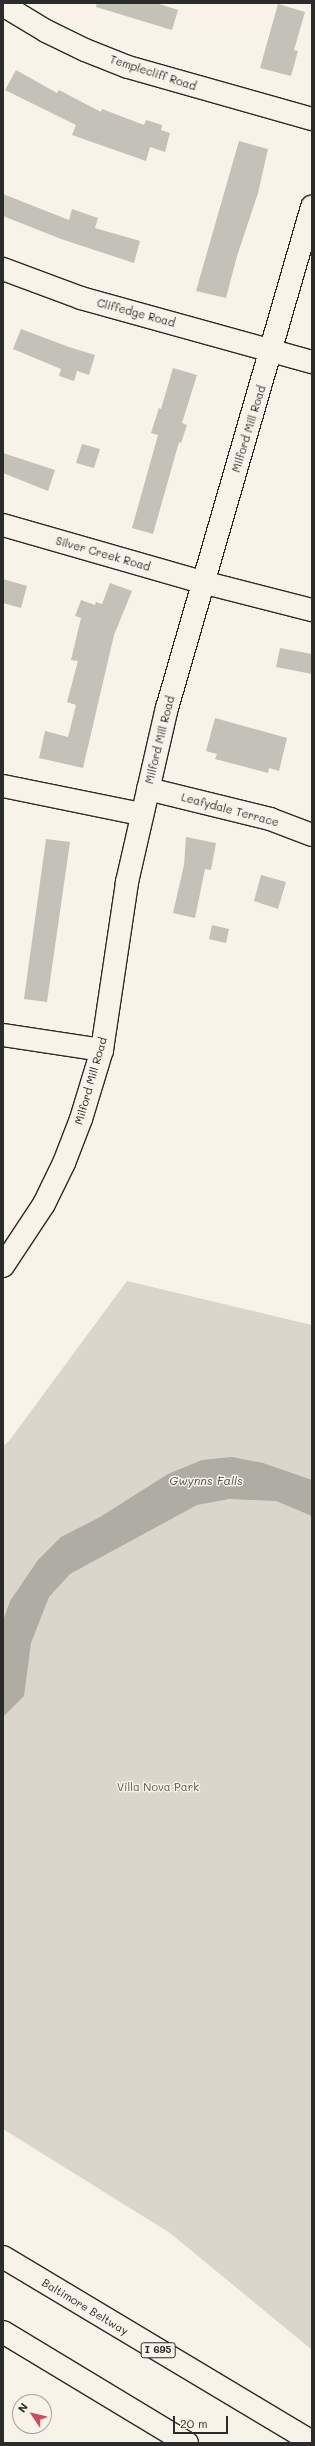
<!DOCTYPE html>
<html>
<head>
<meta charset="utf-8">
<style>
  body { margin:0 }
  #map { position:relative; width:315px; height:2446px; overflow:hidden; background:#f7f3e8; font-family:Mali,sans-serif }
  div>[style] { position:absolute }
  .green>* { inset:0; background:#dad6cc }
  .water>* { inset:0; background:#afaca4 }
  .building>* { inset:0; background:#c4c1b9 }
  .roads { filter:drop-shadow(1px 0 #2b2b2b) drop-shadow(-1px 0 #2b2b2b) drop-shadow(0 1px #2b2b2b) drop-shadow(0 -1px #2b2b2b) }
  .minor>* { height:22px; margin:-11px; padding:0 11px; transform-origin:11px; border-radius:11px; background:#f7f3e8 }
  .major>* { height:22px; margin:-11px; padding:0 11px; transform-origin:11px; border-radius:11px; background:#f7f3e8 }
  .highway>* { height:22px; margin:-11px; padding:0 11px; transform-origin:11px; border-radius:11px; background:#f7f3e8 }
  span { translate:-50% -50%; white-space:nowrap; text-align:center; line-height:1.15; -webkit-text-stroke:3px #f7f3e8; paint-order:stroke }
  .shield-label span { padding:1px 3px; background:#f7f3e8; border:1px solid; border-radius:3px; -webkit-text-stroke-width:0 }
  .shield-label { font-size:10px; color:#2b2b2b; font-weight:700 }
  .street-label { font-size:11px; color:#2b2b2b }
  .park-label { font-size:11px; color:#575653 }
  .water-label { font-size:12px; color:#53524f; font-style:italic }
  .frame { position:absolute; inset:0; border:4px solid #2b2b2b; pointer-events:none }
  .north { position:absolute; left:12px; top:2394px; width:40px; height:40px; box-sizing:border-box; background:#f7f3e8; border:1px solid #a5a39c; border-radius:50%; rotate:305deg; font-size:11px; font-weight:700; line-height:16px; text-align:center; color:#2b2b2b }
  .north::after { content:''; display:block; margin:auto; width:14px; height:18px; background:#d1495b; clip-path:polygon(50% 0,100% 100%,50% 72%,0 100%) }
  .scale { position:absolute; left:173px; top:2416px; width:55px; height:18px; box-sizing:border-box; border:2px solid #2b2b2b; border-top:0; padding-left:5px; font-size:12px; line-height:14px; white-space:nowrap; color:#2b2b2b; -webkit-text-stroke:3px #f7f3e8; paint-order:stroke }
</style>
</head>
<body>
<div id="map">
  <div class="green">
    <i style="clip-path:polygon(127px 1281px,312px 1325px,312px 2350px,170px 2233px,3px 2129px,3px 1446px,9px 1441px)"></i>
  </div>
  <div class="water">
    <i style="clip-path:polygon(232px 1457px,263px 1463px,312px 1480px,312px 1516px,276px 1501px,229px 1499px,197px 1505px,70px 1574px,49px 1597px,31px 1643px,24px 1696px,3px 1717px,3px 1621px,10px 1601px,38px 1560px,61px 1537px,100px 1517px,168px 1474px,202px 1460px)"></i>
  </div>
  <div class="building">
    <i style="clip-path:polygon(97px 3px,156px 3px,178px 10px,172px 30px,96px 7px)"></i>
    <i style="clip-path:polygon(278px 4px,305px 12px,294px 50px,298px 51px,291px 76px,260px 68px)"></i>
    <i style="clip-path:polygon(16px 70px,57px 93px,59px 90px,101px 112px,102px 109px,144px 125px,146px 120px,162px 125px,161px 130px,170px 133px,165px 152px,150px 147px,146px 161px,72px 135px,76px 125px,5px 90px)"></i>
    <i style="clip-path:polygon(239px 141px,268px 149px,258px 193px,237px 256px,226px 298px,196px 291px)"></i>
    <i style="clip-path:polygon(3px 194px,69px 220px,72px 209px,98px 218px,95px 228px,140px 241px,134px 263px,61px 239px,3px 216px)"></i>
    <i style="clip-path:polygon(21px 329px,69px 347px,95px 355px,89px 375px,77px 371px,74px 381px,59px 376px,61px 369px,13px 349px)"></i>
    <i style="clip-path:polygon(173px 368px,197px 375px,182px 423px,187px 425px,181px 443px,179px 442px,153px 534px,132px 528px,158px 435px,151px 433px,159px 408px,161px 409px)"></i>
    <i style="clip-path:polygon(82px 444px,100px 449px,94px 468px,76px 463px)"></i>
    <i style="clip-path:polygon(3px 453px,55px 470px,48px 491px,3px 473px)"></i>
    <i style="clip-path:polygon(3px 579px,27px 586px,21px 608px,3px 603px)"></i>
    <i style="clip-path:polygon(110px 583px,132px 591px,114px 635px,83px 768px,39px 758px,45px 731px,68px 737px,76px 705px,67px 702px,78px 661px,71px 660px,81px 618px,75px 616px,81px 600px,95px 605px,96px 602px,102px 604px)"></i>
    <i style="clip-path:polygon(280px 648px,312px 654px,312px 674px,276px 667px)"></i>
    <i style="clip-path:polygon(215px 718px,287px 738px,279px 771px,269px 768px,268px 773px,215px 759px,217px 754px,206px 751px)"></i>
    <i style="clip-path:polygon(186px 837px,216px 843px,211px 870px,205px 869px,195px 918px,173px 913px,184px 865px)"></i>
    <i style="clip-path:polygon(46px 839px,70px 842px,47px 1002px,24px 999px)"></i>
    <i style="clip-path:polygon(261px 875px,286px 882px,278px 909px,254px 901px)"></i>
    <i style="clip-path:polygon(212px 925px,229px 929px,226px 943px,209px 939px)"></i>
  </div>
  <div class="roads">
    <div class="minor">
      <i style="left:3px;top:5px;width:50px;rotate:31.2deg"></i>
      <i style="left:46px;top:31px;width:43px;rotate:26deg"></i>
      <i style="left:85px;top:50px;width:46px;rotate:21.6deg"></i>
      <i style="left:128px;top:67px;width:191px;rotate:15.8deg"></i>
      <i style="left:3px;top:269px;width:83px;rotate:20.4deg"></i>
      <i style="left:81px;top:298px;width:240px;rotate:15.5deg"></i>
      <i style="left:3px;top:525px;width:207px;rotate:16deg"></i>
      <i style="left:202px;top:582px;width:114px;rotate:14.3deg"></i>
      <i style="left:3px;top:786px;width:141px;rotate:11.5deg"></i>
      <i style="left:148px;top:789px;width:126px;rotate:13.8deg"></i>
      <i style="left:270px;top:819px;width:45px;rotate:20.9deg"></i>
      <i style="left:3px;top:1035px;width:100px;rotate:8.6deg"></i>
    </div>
    <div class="major">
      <i style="left:3px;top:1266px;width:74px;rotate:-56.5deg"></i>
      <i style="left:44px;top:1204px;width:46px;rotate:-64deg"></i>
      <i style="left:64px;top:1163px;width:47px;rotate:-68.9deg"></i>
      <i style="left:81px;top:1119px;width:72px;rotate:-73.1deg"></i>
      <i style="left:102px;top:1050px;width:170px;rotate:-81.5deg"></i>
      <i style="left:127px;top:882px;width:179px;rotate:-77.1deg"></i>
      <i style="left:167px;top:708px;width:522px;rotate:-73.86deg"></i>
    </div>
    <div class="highway">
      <i style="left:3px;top:2257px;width:360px;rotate:30.9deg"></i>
      <i style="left:3px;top:2332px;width:215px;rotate:31.1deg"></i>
    </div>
  </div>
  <div class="shield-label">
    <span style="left:158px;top:2350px">I 695</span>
  </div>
  <div class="street-label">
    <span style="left:153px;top:73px;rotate:18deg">Templecliff Road</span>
    <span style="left:136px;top:313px;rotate:15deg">Cliffedge Road</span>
    <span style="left:249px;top:429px;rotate:-73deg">Milford Mill Road</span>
    <span style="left:103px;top:554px;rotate:16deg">Silver Creek Road</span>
    <span style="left:160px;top:740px;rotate:-76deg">Milford Mill Road</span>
    <span style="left:230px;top:810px;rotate:15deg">Leafydale Terrace</span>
    <span style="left:91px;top:1081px;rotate:-74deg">Milford Mill Road</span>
    <span style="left:85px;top:2307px;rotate:31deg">Baltimore Beltway</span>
  </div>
  <div class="park-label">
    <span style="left:158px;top:1787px">Villa Nova Park</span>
  </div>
  <div class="water-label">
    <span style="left:206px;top:1481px">Gwynns Falls</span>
  </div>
  <div class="frame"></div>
  <div class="north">N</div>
  <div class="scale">20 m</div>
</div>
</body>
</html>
